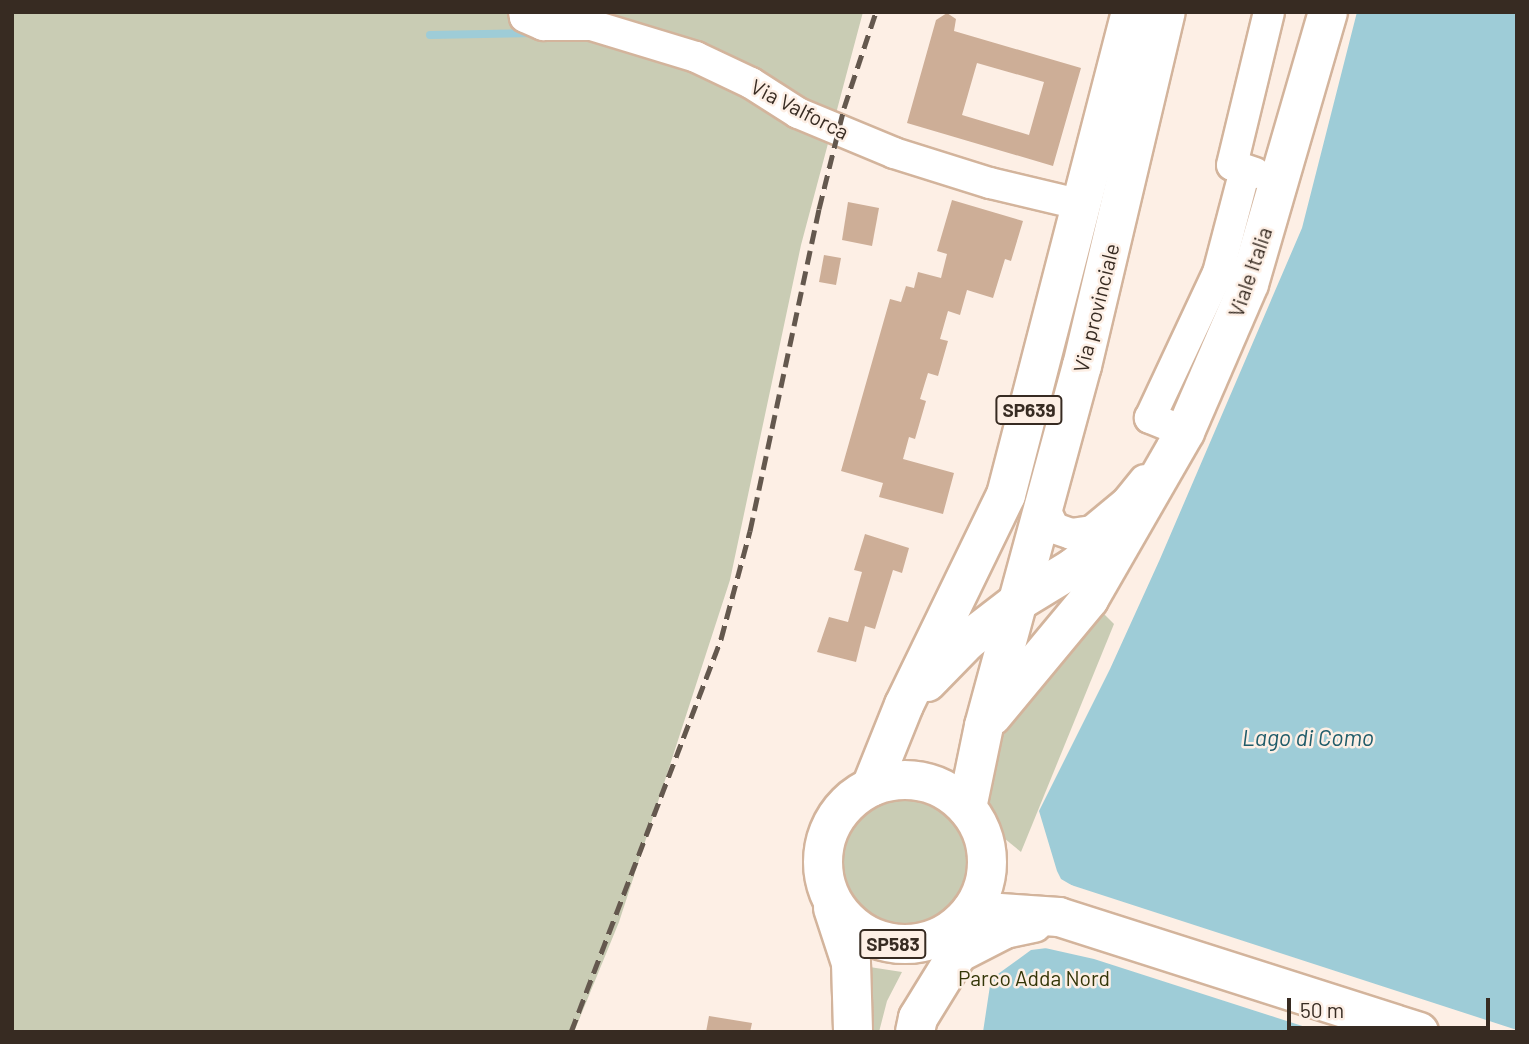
<!DOCTYPE html>
<html>
<head>
<meta charset="utf-8">
<style>
  body { margin:0 }
  #map { position:relative; width:1529px; height:1044px; overflow:hidden; background:#fdefe5; font-family:Barlow,sans-serif }
  div>[style] { position:absolute }
  .green>* { inset:0; background:#c9ccb4 }
  .round { border-radius:50% }
  .water>* { inset:0; background:#9eccd7 }
  .pier>* { inset:0; background:#fdefe5 }
  .stream>* { height:8px; margin:-4px; padding:0 4px; transform-origin:4px; border-radius:4px; background:#9eccd7 }
  .building>* { inset:0; background:#cdae97 }
  .roads { filter:drop-shadow(2px 0 #d3b49c) drop-shadow(-2px 0 #d3b49c) drop-shadow(0 2px #d3b49c) drop-shadow(0 -2px #d3b49c) }
  .minor>* { height:30px; margin:-15px; padding:0 15px; transform-origin:15px; border-radius:15px; background:#fff }
  .major>* { height:38px; margin:-19px; padding:0 19px; transform-origin:19px; border-radius:19px; background:#fff }
  .major>.ring { margin:-19px; padding:0; box-sizing:content-box; background:none; border:38px solid #fff; border-radius:50% }
  .rail>* { height:5px; margin-top:-2.5px; transform-origin:0; background:repeating-linear-gradient(90deg,#64584e 0 14px,transparent 0 21px) }
  span { translate:-50% -50%; white-space:nowrap; text-align:center; line-height:1.15; -webkit-text-stroke:5px #fdefe5; paint-order:stroke }
  .shield-label span { padding:2px 5px; background:#fdefe5; border:2px solid; border-radius:5px; -webkit-text-stroke-width:0 }
  .shield-label { font-size:19px; color:#372b22; font-weight:700 }
  .street-label { font-size:21px; color:#372b22 }
  .park-label { font-size:21px; color:#343608 }
  .water-label { font-size:23px; color:#205c6a; font-style:italic }
  .frame { position:absolute; inset:0; border:14px solid #372b22; pointer-events:none }
  .scale { position:absolute; left:1287px; top:998px; width:203px; height:32px; box-sizing:border-box; border:4px solid #372b22; border-top:0; padding-left:9px; font-size:21px; line-height:24px; white-space:nowrap; color:#372b22; -webkit-text-stroke:5px #fdefe5; paint-order:stroke }
</style>
</head>
<body>
<div id="map">
  <div class="green">
    <i style="clip-path:polygon(12px 12px,863px 12px,801px 245px,730px 580px,619px 922px,574px 1032px,12px 1032px)"></i>
    <i style="clip-path:polygon(1097px 607px,1114px 624px,1021px 852px,967px 808px,984px 726px)"></i>
    <i class="round" style="left:832px;top:795px;width:142px;height:142px"></i>
    <i style="clip-path:polygon(863px 966px,902px 972px,887px 1001px,879px 1032px,865px 1032px)"></i>
  </div>
  <div class="water">
    <i style="clip-path:polygon(1357px 12px,1517px 12px,1517px 1032px,983px 1032px,991px 979px,1031px 950px,1047px 948px,1073px 886px,1061px 879px,1057px 871px,1039px 811px,1110px 669px,1160px 559px,1302px 228px)"></i>
  </div>
  <div class="pier">
    <i style="clip-path:polygon(1068px 884px,1517px 1030px,1517px 1032px,1321px 1032px,1094px 959px,1045px 948px)"></i>
  </div>
  <div class="stream">
    <i style="left:430px;top:35px;width:105px;rotate:-1.1deg"></i>
  </div>
  <div class="building">
    <i style="clip-path:polygon(evenodd,947px 13px,956px 19px,954px 31px,1081px 68px,1053px 166px,907px 123px,936px 20px,947px 13px,977px 63px,1044px 82px,1029px 135px,962px 115px,977px 63px)"></i>
    <i style="clip-path:polygon(952px 200px,1023px 221px,1011px 261px,1005px 259px,993px 298px,967px 290px,960px 315px,948px 311px,940px 339px,948px 341px,938px 376px,928px 373px,920px 399px,926px 401px,915px 439px,909px 437px,903px 459px,954px 473px,943px 514px,879px 497px,883px 483px,841px 471px,890px 299px,901px 302px,906px 286px,914px 288px,918px 272px,941px 278px,947px 254px,937px 251px)"></i>
    <i style="clip-path:polygon(848px 202px,879px 208px,872px 246px,842px 240px)"></i>
    <i style="clip-path:polygon(824px 255px,841px 258px,836px 285px,819px 282px)"></i>
    <i style="clip-path:polygon(865px 534px,909px 548px,902px 573px,893px 570px,875px 629px,865px 626px,856px 662px,817px 652px,829px 617px,848px 622px,862px 572px,854px 570px)"></i>
    <i style="clip-path:polygon(709px 1016px,752px 1023px,750px 1032px,706px 1032px)"></i>
  </div>
  <div class="roads">
    <div class="minor">
      <i style="left:524px;top:12px;width:5px;rotate:79deg"></i>
      <i style="left:525px;top:17px;width:20px;rotate:24deg"></i>
      <i style="left:543px;top:25px;width:48px"></i>
      <i style="left:591px;top:25px;width:110px;rotate:16.9deg"></i>
      <i style="left:696px;top:57px;width:61px;rotate:25.3deg"></i>
      <i style="left:751px;top:83px;width:56px;rotate:32.6deg"></i>
      <i style="left:798px;top:113px;width:104px;rotate:22.6deg"></i>
      <i style="left:894px;top:153px;width:101px;rotate:17.4deg"></i>
      <i style="left:990px;top:183px;width:95px;rotate:13.4deg"></i>
      <i style="left:1255px;top:173px;width:24px;rotate:-161deg"></i>
      <i style="left:1232px;top:165px;width:157px;rotate:-76.4deg"></i>
      <i style="left:1172px;top:447px;width:20px;rotate:-49deg"></i>
      <i style="left:1185px;top:432px;width:38px;rotate:-158deg"></i>
      <i style="left:1150px;top:418px;width:160px;rotate:-64.9deg"></i>
      <i style="left:1218px;top:273px;width:106px;rotate:-75.3deg"></i>
      <i style="left:1044px;top:507px;width:23px;rotate:65deg"></i>
      <i style="left:1054px;top:528px;width:18px;rotate:19deg"></i>
      <i style="left:1071px;top:534px;width:21px;rotate:-8deg"></i>
      <i style="left:1092px;top:531px;width:45px;rotate:-39.6deg"></i>
      <i style="left:1127px;top:502px;width:28px;rotate:-51deg"></i>
    </div>
    <div class="major">
      <i style="left:927px;top:682px;width:57px;rotate:-45.7deg"></i>
      <i style="left:967px;top:641px;width:66px;rotate:-37.6deg"></i>
      <i style="left:1019px;top:601px;width:63px;rotate:-31.4deg"></i>
      <i style="left:1073px;top:568px;width:62px;rotate:-37.8deg"></i>
      <i style="left:992px;top:716px;width:152px;rotate:-50.3deg"></i>
      <i style="left:1089px;top:599px;width:193px;rotate:-60.1deg"></i>
      <i style="left:1185px;top:432px;width:161px;rotate:-66.6deg"></i>
      <i style="left:1249px;top:284px;width:283px;rotate:-73.8deg"></i>
      <i class="ring" style="left:823px;top:780px;width:126px;height:126px"></i>
      <i style="left:871px;top:787px;width:88px;rotate:-68.1deg"></i>
      <i style="left:904px;top:705px;width:233px;rotate:-64.1deg"></i>
      <i style="left:1006px;top:495px;width:499px;rotate:-75.5deg"></i>
      <i style="left:967px;top:808px;width:84px;rotate:-78.3deg"></i>
      <i style="left:984px;top:726px;width:373px;rotate:-74.8deg"></i>
      <i style="left:1082px;top:366px;width:364px;rotate:-76.7deg"></i>
      <i style="left:833px;top:908px;width:58px;rotate:71.9deg"></i>
      <i style="left:851px;top:963px;width:69px;rotate:88.3deg"></i>
      <i style="left:971px;top:911px;width:88px;rotate:3.9deg"></i>
      <i style="left:1059px;top:917px;width:378px;rotate:17.7deg"></i>
      <i style="left:915px;top:1032px;width:14px;rotate:-78deg"></i>
      <i style="left:918px;top:1018px;width:76px;rotate:-58.4deg"></i>
      <i style="left:958px;top:953px;width:53px;rotate:-27.1deg"></i>
      <i style="left:1005px;top:929px;width:29px;rotate:-12deg"></i>
    </div>
  </div>
  <div class="rail">
    <i style="left:571px;top:1032px;width:421px;rotate:-69.1deg"></i>
    <i style="left:721px;top:639px;width:112px;rotate:-75deg"></i>
    <i style="left:750px;top:531px;width:329px;rotate:-77.9deg"></i>
    <i style="left:819px;top:209px;width:104px;rotate:-76.1deg"></i>
    <i style="left:844px;top:108px;width:101px;rotate:-71.6deg"></i>
  </div>
  <div class="shield-label">
    <span style="left:1029px;top:410px">SP639</span>
    <span style="left:893px;top:944px">SP583</span>
  </div>
  <div class="street-label">
    <span style="left:800px;top:109px;rotate:27deg">Via Valforca</span>
    <span style="left:1250px;top:272px;rotate:-71deg">Viale Italia</span>
    <span style="left:1096px;top:308px;rotate:-76deg">Via provinciale</span>
  </div>
  <div class="park-label">
    <span style="left:1034px;top:978px">Parco Adda Nord</span>
  </div>
  <div class="water-label">
    <span style="left:1308px;top:737px">Lago di Como</span>
  </div>
  <div class="frame"></div>
  <div class="scale">50 m</div>
</div>
</body>
</html>
